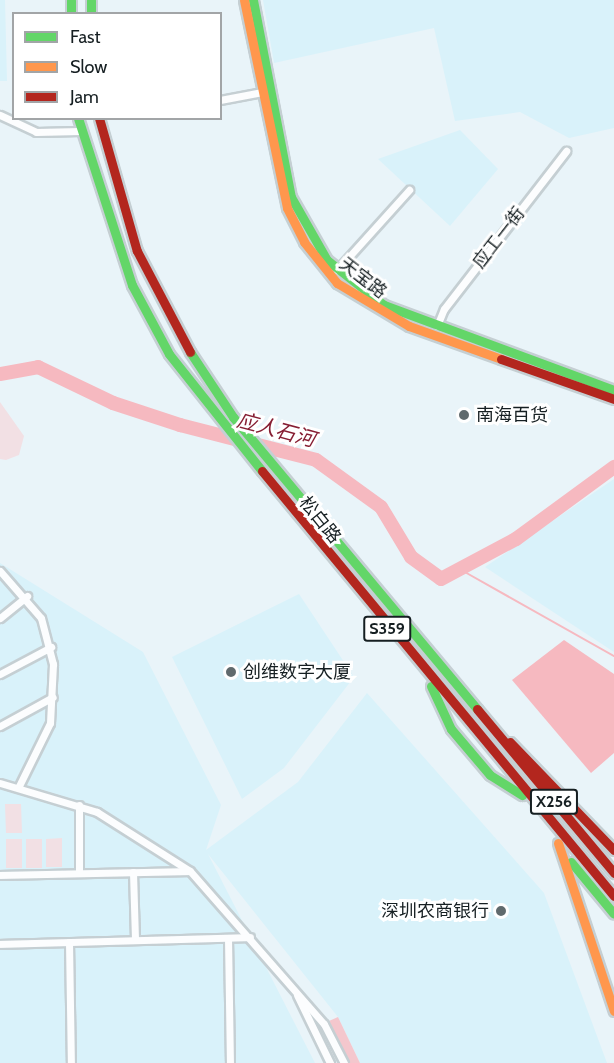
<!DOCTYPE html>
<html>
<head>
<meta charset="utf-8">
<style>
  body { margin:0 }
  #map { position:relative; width:614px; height:1063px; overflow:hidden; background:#e9f4f9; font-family:Cabin,"Noto Sans SC",sans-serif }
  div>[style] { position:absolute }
  .built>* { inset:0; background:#d9f2fa }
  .green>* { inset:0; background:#f2e0e4 }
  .forest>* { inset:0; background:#f4c7cd }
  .water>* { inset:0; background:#f6b9c0 }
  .stream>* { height:2px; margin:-1px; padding:0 1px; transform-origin:1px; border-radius:1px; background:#f6b9c0 }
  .river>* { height:14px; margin:-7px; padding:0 7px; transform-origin:7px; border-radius:7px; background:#f6b9c0 }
  .roads { filter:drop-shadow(2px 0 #c5cfd3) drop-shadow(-2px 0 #c5cfd3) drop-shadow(0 2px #c5cfd3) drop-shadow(0 -2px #c5cfd3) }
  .street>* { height:7px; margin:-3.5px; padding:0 3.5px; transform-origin:3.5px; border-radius:3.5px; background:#fcfdfe }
  .fast>* { height:9px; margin:-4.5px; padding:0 4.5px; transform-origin:4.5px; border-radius:4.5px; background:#63d668 }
  .slow>* { height:9px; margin:-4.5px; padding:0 4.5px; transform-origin:4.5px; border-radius:4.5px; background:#ff974d }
  .jam>* { height:9px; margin:-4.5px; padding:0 4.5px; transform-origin:4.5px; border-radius:4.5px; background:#b3261e }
  .dots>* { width:16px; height:16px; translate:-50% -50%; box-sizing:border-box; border:3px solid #fff; border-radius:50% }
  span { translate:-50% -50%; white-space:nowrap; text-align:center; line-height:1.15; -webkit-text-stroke:6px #fff; paint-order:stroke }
  .shield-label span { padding:2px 4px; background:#fff; border:2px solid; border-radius:4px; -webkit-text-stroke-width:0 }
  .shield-label { font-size:16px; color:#161f22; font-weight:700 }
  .street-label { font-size:18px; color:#161f22 }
  .poi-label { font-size:18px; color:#161f22 }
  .left { translate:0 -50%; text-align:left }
  .right { translate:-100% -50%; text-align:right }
  .water-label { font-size:20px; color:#861e33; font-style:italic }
  .legend { position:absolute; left:12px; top:12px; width:210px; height:108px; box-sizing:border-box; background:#fff; border:2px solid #a2a5a7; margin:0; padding:8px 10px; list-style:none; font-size:18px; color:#161f22 }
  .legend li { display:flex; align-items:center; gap:12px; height:30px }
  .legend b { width:30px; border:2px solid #a2a5a7 }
</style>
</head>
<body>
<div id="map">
  <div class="built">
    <i style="clip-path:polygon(0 0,5px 0,7px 81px,0 81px)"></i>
    <i style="clip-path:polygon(263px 0,614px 0,614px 128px,569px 138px,520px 112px,455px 121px,434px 28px,274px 63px)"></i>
    <i style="clip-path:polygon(460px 130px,498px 169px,450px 226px,378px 159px)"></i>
    <i style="clip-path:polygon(614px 479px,614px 652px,485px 567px)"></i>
    <i style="clip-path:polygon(0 563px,143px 652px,221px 805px,206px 850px,298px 782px,367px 693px,544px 893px,607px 1063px,360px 1063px,338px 1017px,208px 854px,315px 1063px,0 1063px)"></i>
    <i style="clip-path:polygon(299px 594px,354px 677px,284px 768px,242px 799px,172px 657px)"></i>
  </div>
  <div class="green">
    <i style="clip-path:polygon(0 402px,24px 436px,19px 455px,6px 460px,0 459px)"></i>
    <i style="clip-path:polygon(5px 804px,21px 804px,22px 833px,6px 833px)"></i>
    <i style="clip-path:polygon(62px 838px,62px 867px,46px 867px,46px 839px)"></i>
    <i style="clip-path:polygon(6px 839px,22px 839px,22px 868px,6px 868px)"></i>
    <i style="clip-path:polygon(26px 839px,42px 839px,42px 868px,26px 868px)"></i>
  </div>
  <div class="forest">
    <i style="clip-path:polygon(338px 1017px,360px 1063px,350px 1063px,329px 1021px)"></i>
  </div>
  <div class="water">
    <i style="clip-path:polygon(564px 640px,614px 674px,614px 753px,591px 773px,512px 680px)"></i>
  </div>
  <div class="stream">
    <i style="left:463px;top:571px;width:173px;rotate:29.4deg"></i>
  </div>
  <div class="river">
    <i style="left:0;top:374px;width:39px;rotate:-10deg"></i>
    <i style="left:38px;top:367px;width:83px;rotate:25.6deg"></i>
    <i style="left:113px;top:403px;width:71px;rotate:18.2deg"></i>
    <i style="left:180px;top:425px;width:140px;rotate:14.4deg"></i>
    <i style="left:316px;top:460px;width:80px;rotate:35.9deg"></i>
    <i style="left:381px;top:507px;width:58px;rotate:59deg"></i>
    <i style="left:411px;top:557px;width:37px;rotate:36deg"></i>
    <i style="left:441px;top:579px;width:85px;rotate:-28.1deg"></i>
    <i style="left:516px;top:539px;width:122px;rotate:-36.3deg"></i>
  </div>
  <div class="roads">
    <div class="street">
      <i style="left:220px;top:100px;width:43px;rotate:-10.8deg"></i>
      <i style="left:0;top:115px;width:40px;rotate:25deg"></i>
      <i style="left:36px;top:132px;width:44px;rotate:-1.3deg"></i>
      <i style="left:337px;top:270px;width:108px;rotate:-48deg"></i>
      <i style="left:437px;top:326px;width:18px;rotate:-68deg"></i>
      <i style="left:444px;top:309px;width:200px;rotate:-52.3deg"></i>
      <i style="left:0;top:571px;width:62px;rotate:48.9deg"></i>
      <i style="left:41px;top:618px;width:48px;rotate:75.4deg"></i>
      <i style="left:53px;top:664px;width:59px;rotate:92.9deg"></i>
      <i style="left:50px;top:723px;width:70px;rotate:116.2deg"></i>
      <i style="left:0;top:618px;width:35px;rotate:-39deg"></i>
      <i style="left:0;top:674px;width:58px;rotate:-27.9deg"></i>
      <i style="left:0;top:726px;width:60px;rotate:-28.7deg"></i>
      <i style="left:0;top:783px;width:101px;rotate:16.6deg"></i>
      <i style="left:97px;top:812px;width:110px;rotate:32.4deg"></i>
      <i style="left:190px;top:871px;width:203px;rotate:48.8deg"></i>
      <i style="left:324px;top:1024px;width:44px;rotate:62.9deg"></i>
      <i style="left:133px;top:872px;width:68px;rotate:88.3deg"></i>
      <i style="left:79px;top:873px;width:68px;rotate:-90deg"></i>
      <i style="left:0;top:875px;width:189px;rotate:-1.2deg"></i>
      <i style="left:228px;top:938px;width:125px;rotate:89.1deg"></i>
      <i style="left:69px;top:942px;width:121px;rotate:89.1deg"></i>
      <i style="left:0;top:944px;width:250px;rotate:-1.6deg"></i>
      <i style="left:297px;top:995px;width:76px;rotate:64.1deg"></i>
    </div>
    <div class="fast">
      <i style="left:71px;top:0;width:14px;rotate:90deg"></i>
      <i style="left:91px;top:0;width:14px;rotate:90deg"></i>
      <i style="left:253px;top:0;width:201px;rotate:79.1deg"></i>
      <i style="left:291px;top:197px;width:73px;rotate:60.3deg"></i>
      <i style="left:327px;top:260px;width:73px;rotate:38.3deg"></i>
      <i style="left:384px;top:305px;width:245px;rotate:20.3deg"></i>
      <i style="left:78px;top:118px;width:176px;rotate:72.1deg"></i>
      <i style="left:132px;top:285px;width:78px;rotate:61.8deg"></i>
      <i style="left:169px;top:354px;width:149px;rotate:51.5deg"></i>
      <i style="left:190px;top:352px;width:78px;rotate:56.5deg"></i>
      <i style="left:233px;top:417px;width:381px;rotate:50.1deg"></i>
      <i style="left:431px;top:686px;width:47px;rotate:65.1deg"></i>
      <i style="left:451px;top:729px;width:60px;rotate:49.7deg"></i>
      <i style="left:490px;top:775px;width:38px;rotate:32deg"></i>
      <i style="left:571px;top:862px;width:67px;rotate:50.4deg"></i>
    </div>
    <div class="slow">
      <i style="left:244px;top:0;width:212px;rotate:78.3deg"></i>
      <i style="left:287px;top:208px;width:38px;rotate:63deg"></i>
      <i style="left:304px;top:242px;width:53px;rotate:51.2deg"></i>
      <i style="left:337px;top:283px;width:84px;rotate:30.8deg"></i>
      <i style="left:409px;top:326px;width:98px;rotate:19.7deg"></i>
      <i style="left:558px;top:843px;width:177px;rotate:71.6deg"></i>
    </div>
    <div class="jam">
      <i style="left:99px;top:118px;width:138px;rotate:74.1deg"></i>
      <i style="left:137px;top:251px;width:114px;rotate:62.3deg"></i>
      <i style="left:501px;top:359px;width:120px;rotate:19.5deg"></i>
      <i style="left:262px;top:471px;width:552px;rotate:50.37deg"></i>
      <i style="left:477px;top:709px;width:214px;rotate:50.1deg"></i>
      <i style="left:510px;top:742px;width:150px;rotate:46.1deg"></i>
    </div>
  </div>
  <div class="dots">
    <i style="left:464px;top:415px;background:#606a6d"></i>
    <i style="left:231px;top:672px;background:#606a6d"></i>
    <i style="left:501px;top:911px;background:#606a6d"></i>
  </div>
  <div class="shield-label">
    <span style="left:387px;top:629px">S359</span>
    <span style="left:554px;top:802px">X256</span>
  </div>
  <div class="street-label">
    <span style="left:499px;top:238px;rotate:-52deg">应工一街</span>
    <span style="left:363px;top:278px;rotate:38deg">天宝路</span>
    <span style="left:320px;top:520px;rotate:51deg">松白路</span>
  </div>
  <div class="poi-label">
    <span class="left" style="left:476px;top:415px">南海百货</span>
    <span class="left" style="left:243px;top:672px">创维数字大厦</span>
    <span class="right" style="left:489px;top:911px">深圳农商银行</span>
  </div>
  <div class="water-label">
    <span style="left:276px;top:430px;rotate:15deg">应人石河</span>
  </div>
  <ul class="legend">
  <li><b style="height:8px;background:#63d668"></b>Fast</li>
  <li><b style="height:8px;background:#ff974d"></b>Slow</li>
  <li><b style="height:8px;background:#b3261e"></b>Jam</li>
  </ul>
</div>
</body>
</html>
